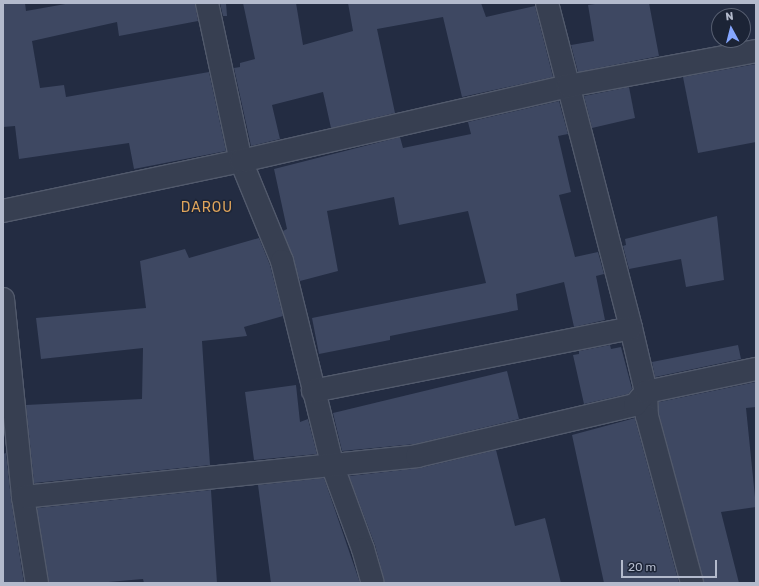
<!DOCTYPE html>
<html>
<head>
<meta charset="utf-8">
<style>
  body { margin:0 }
  #map { position:relative; width:759px; height:586px; overflow:hidden; background:#232c42; font-family:Rubik,sans-serif }
  div>[style] { position:absolute }
  .building>* { inset:0; background:#3e4862 }
  .roads { filter:drop-shadow(1px 0 #525a6c) drop-shadow(-1px 0 #525a6c) drop-shadow(0 1px #525a6c) drop-shadow(0 -1px #525a6c) }
  .minor>* { height:22px; margin:-11px; padding:0 11px; transform-origin:11px; border-radius:11px; background:#373f51 }
  span { translate:-50% -50%; white-space:nowrap; text-align:center; line-height:1.15; -webkit-text-stroke:3px #1c2436; paint-order:stroke }
  .neighbourhood-label { font-size:14px; color:#dfa45b; letter-spacing:1px }
  .frame { position:absolute; inset:0; border:4px solid #b3bacc; pointer-events:none }
  .north { position:absolute; left:711px; top:8px; width:40px; height:40px; box-sizing:border-box; background:#1c2436; border:1px solid #586072; border-radius:50%; rotate:353deg; font-size:11px; font-weight:700; line-height:16px; text-align:center; color:#b3bacc }
  .north::after { content:''; display:block; margin:auto; width:14px; height:18px; background:#85a6ff; clip-path:polygon(50% 0,100% 100%,50% 72%,0 100%) }
  .scale { position:absolute; left:621px; top:560px; width:96px; height:18px; box-sizing:border-box; border:2px solid #b3bacc; border-top:0; padding-left:5px; font-size:12px; line-height:14px; white-space:nowrap; color:#b3bacc; -webkit-text-stroke:3px #1c2436; paint-order:stroke }
</style>
</head>
<body>
<div id="map">
  <div class="building">
    <i style="clip-path:polygon(3px 3px,25px 3px,26px 11px,71px 3px,195px 3px,198px 21px,119px 36px,117px 22px,32px 41px,40px 88px,64px 85px,66px 97px,209px 72px,226px 151px,134px 169px,129px 143px,19px 159px,15px 126px,3px 127px)"></i>
    <i style="clip-path:polygon(220px 3px,226px 3px,227px 16px,223px 16px)"></i>
    <i style="clip-path:polygon(243px 3px,296px 3px,303px 45px,353px 31px,348px 3px,481px 3px,486px 17px,535px 6px,553px 77px,462px 97px,443px 17px,377px 29px,395px 113px,331px 128px,323px 92px,272px 105px,280px 139px,251px 146px,234px 68px,240px 67px,240px 63px,255px 59px)"></i>
    <i style="clip-path:polygon(602px 3px,649px 3px,659px 56px,578px 72px,571px 45px,594px 41px,588px 5px)"></i>
    <i style="clip-path:polygon(756px 64px,756px 142px,698px 153px,683px 77px)"></i>
    <i style="clip-path:polygon(629px 87px,635px 118px,592px 128px,584px 96px)"></i>
    <i style="clip-path:polygon(559px 101px,568px 134px,558px 136px,571px 192px,559px 195px,575px 257px,598px 252px,604px 274px,596px 276px,605px 320px,574px 327px,564px 282px,516px 294px,518px 310px,390px 336px,390px 340px,319px 354px,312px 318px,486px 283px,468px 211px,399px 225px,394px 197px,327px 211px,338px 271px,300px 281px,283px 231px,287px 229px,274px 169px,400px 137px,403px 148px,471px 134px,468px 122px)"></i>
    <i style="clip-path:polygon(717px 216px,724px 280px,686px 287px,681px 259px,629px 269px,623px 246px,626px 245px,625px 239px)"></i>
    <i style="clip-path:polygon(259px 238px,270px 265px,283px 316px,244px 327px,247px 336px,202px 341px,210px 465px,34px 483px,26px 405px,142px 399px,143px 348px,41px 359px,36px 318px,146px 308px,140px 261px,185px 249px,189px 258px)"></i>
    <i style="clip-path:polygon(610px 345px,611px 349px,621px 347px,632px 389px,628px 394px,584px 404px,573px 355px,579px 354px,579px 351px)"></i>
    <i style="clip-path:polygon(738px 345px,741px 359px,655px 377px,652px 362px)"></i>
    <i style="clip-path:polygon(507px 371px,519px 419px,415px 444px,342px 451px,333px 413px)"></i>
    <i style="clip-path:polygon(756px 382px,756px 407px,746px 408px,756px 507px,721px 512px,739px 583px,704px 583px,659px 414px,659px 402px)"></i>
    <i style="clip-path:polygon(296px 385px,300px 422px,308px 419px,317px 454px,254px 460px,245px 392px)"></i>
    <i style="clip-path:polygon(635px 418px,635px 419px,679px 583px,604px 583px,572px 435px)"></i>
    <i style="clip-path:polygon(496px 450px,515px 526px,545px 518px,561px 583px,385px 583px,375px 545px,349px 476px,420px 468px)"></i>
    <i style="clip-path:polygon(6px 453px,11px 499px,24px 583px,3px 583px,3px 454px)"></i>
    <i style="clip-path:polygon(324px 478px,360px 583px,271px 583px,258px 485px)"></i>
    <i style="clip-path:polygon(211px 490px,217px 583px,144px 583px,143px 579px,97px 583px,49px 583px,37px 508px)"></i>
  </div>
  <div class="roads">
    <div class="minor">
      <i style="left:207px;top:3px;width:162px;rotate:77.9deg"></i>
      <i style="left:241px;top:161px;width:108px;rotate:67.7deg"></i>
      <i style="left:282px;top:261px;width:212px;rotate:76.1deg"></i>
      <i style="left:333px;top:467px;width:87px;rotate:69.9deg"></i>
      <i style="left:363px;top:549px;width:35px;rotate:74deg"></i>
      <i style="left:547px;top:3px;width:336px;rotate:75.5deg"></i>
      <i style="left:631px;top:328px;width:66px;rotate:76.8deg"></i>
      <i style="left:646px;top:392px;width:24px;rotate:88deg"></i>
      <i style="left:647px;top:416px;width:173px;rotate:74.9deg"></i>
      <i style="left:3px;top:211px;width:243px;rotate:-11.9deg"></i>
      <i style="left:241px;top:161px;width:335px;rotate:-12.9deg"></i>
      <i style="left:568px;top:86px;width:191px;rotate:-10.5deg"></i>
      <i style="left:3px;top:299px;width:199px;rotate:84.2deg"></i>
      <i style="left:23px;top:497px;width:87px;rotate:80.8deg"></i>
      <i style="left:313px;top:391px;width:324px;rotate:-11.2deg"></i>
      <i style="left:23px;top:497px;width:396px;rotate:-5.9deg"></i>
      <i style="left:417px;top:456px;width:224px;rotate:-13.2deg"></i>
      <i style="left:635px;top:405px;width:17px;rotate:-50deg"></i>
      <i style="left:646px;top:392px;width:112px;rotate:-11.8deg"></i>
    </div>
  </div>
  <div class="neighbourhood-label">
    <span style="left:207px;top:208px">DAROU</span>
  </div>
  <div class="frame"></div>
  <div class="north">N</div>
  <div class="scale">20 m</div>
</div>
</body>
</html>
